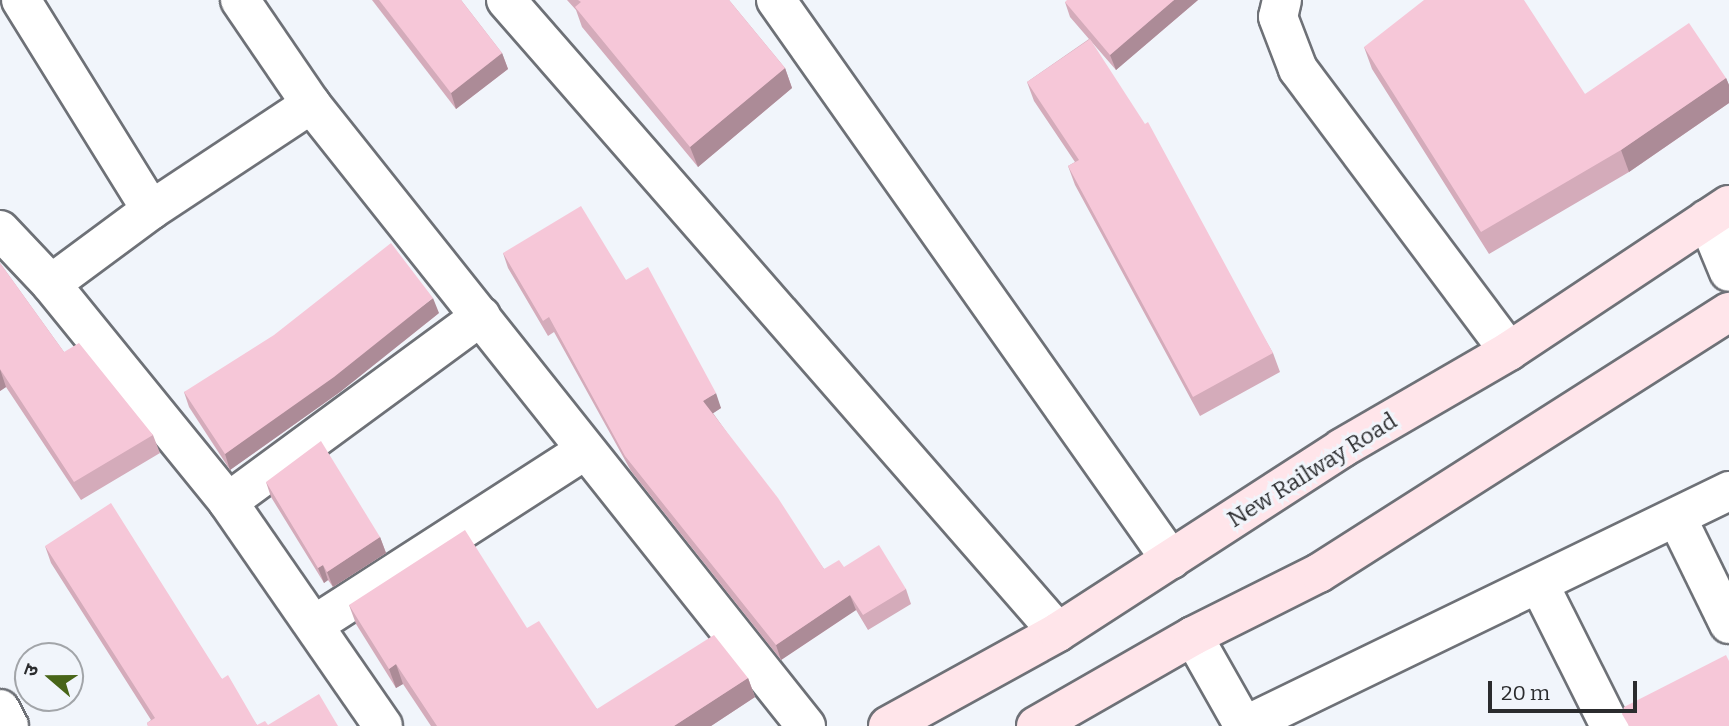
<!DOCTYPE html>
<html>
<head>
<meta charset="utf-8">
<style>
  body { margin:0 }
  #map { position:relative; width:1729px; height:726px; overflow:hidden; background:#f1f5fb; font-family:Bitter,"Noto Sans Devanagari",serif }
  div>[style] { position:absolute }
  .roads { filter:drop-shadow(2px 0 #6e7177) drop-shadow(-2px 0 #6e7177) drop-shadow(0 2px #6e7177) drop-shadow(0 -2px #6e7177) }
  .minor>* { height:38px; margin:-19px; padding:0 19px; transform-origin:19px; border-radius:19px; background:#fff }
  .secondary>* { height:38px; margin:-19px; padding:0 19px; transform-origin:19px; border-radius:19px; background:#ffe5ea }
  .wall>* { inset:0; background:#d4abba }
  .shaded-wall>* { inset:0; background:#ac8b97 }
  .building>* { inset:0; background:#f6c7d8 }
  span { translate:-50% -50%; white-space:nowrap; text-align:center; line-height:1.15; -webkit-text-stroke:6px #f1f5fb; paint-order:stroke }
  .street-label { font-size:23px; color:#2b2c2e }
  .north { position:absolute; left:14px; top:642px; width:70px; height:70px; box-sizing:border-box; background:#f1f5fb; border:2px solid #a2a5a9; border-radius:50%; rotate:290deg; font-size:19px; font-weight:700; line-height:28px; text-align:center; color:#2b2c2e }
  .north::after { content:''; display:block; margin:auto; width:24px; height:32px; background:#486518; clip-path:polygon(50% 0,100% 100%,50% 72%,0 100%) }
  .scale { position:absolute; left:1488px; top:681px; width:149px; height:32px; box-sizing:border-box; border:4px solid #2b2c2e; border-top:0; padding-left:9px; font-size:21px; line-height:24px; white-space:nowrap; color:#2b2c2e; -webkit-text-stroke:5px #f1f5fb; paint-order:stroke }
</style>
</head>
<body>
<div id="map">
  <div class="roads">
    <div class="minor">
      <i style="left:21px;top:0;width:247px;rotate:58.2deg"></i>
      <i style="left:240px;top:0;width:126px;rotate:55.7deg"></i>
      <i style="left:311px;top:104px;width:795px;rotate:51.49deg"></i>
      <i style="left:506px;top:0;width:839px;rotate:48.87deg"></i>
      <i style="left:776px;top:0;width:685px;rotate:54.8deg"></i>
      <i style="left:1282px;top:0;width:17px;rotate:103deg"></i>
      <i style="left:1278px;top:17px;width:56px;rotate:69deg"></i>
      <i style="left:1298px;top:69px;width:352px;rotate:53.2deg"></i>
      <i style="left:1707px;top:219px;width:57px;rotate:67.5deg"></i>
      <i style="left:0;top:230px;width:74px;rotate:46.6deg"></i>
      <i style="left:51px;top:284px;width:281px;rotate:50.9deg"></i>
      <i style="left:228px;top:502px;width:272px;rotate:55.3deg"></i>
      <i style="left:51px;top:284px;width:124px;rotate:-36.5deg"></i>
      <i style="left:151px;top:210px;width:192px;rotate:-33.5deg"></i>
      <i style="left:228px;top:502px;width:314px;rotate:-36.3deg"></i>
      <i style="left:1677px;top:518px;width:118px;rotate:63.9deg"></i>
      <i style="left:1540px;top:586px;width:157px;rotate:63.4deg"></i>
      <i style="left:314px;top:625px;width:321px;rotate:-32.8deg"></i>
      <i style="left:1193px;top:636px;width:103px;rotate:60.5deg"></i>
      <i style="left:0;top:709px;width:19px;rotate:62deg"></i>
      <i style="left:1244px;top:726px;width:539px;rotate:-25.85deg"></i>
    </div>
    <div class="secondary">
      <i style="left:888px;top:726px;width:194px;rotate:-28.9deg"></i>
      <i style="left:1058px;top:632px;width:338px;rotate:-32.9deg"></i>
      <i style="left:1342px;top:448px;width:193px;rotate:-30.1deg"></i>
      <i style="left:1509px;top:351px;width:264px;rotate:-33.6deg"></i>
      <i style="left:1036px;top:726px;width:181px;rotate:-29.8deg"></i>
      <i style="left:1193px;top:636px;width:141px;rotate:-26.6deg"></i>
      <i style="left:1319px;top:573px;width:486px;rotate:-32.5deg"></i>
    </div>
  </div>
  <div class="wall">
    <i style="clip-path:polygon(372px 0,461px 0,502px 53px,508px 69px,456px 109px)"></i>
    <i style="clip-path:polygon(567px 0,729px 0,785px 68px,792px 88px,698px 167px,582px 27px,576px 10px)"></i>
    <i style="clip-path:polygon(1198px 0,1116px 70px,1090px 40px,1273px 353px,1280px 372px,1200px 416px,1075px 185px,1068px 166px,1075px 162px,1034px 101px,1027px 82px,1089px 39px,1070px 17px,1065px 2px)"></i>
    <i style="clip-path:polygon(1364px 47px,1585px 94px,1726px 78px,1729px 85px,1729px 103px,1629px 172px,1489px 254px,1372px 69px)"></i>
    <i style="clip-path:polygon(503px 253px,626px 280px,721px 408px,713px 413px,824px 569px,844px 567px,906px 589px,911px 604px,868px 630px,856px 610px,781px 660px,631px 471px,554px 332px,548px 336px,508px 268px)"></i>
    <i style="clip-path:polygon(0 263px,64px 352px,153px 435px,160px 453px,81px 500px,6px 387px,0 391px)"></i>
    <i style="clip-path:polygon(439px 313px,340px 392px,230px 470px,189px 407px,184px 392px)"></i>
    <i style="clip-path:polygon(266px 482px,380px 537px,386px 553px,333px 587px,328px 580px,324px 583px,271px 497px)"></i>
    <i style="clip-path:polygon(45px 546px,222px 679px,257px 725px,338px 726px,148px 726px,147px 723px,151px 720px,51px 563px)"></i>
    <i style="clip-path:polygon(349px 605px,527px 628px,597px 709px,748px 678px,755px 697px,711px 726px,431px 726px,403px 684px,396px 688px,356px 624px)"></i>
  </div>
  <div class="shaded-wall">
    <i style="clip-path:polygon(1174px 0,1198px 0,1116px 70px,1110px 55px)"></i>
    <i style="clip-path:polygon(502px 53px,508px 69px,456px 109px,451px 93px)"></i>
    <i style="clip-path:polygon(785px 68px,792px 88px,698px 167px,690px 147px)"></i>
    <i style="clip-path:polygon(1726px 78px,1729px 85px,1729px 103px,1629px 172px,1621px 150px)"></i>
    <i style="clip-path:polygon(433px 298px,439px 313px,340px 392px,230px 470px,225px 454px)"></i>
    <i style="clip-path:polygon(0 369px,6px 387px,0 391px)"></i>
    <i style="clip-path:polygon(716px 393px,721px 408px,709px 416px,703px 401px)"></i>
    <i style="clip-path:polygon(380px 537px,386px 553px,333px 587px,327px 572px)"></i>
    <i style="clip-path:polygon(323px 565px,328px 580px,324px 583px,318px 568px)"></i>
    <i style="clip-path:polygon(850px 595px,856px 610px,781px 660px,776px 645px)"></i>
    <i style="clip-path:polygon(396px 664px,403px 684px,396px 688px,389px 669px)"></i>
    <i style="clip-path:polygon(748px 678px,755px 697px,711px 726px,674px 726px)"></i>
  </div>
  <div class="building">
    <i style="clip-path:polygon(379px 0,461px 0,502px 53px,451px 93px)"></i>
    <i style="clip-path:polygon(578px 0,729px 0,785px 68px,690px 147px,575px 7px,581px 2px)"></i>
    <i style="clip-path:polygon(1067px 0,1174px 0,1110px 55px,1065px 2px)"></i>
    <i style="clip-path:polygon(1424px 0,1524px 0,1585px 94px,1689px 23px,1726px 78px,1621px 150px,1481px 232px,1364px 47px)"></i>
    <i style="clip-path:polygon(1090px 39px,1145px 124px,1148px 122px,1273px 353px,1193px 397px,1068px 166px,1079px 160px,1027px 82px)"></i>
    <i style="clip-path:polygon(581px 206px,626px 280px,648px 267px,716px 393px,703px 401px,778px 498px,824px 569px,839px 560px,844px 567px,879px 545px,906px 589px,863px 615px,850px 595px,776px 645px,625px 456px,549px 317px,543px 321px,503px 253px)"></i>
    <i style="clip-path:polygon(391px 243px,433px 298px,334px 377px,225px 454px,184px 392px,274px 335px)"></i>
    <i style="clip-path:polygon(0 263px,64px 352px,79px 343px,153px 435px,74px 482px,0 369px)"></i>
    <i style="clip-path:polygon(321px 441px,380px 537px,327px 572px,323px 565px,318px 568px,266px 482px)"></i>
    <i style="clip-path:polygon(111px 503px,222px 679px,228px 675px,257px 725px,265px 721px,268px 725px,319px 694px,338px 726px,148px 726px,147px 723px,155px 718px,45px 546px)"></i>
    <i style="clip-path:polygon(465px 530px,527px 628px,539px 621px,597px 709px,714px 635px,748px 678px,674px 726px,437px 726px,396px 664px,389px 669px,349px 605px)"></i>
    <i style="clip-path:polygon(1726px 655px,1729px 661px,1729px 726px,1629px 726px,1622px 714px,1624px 707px)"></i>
  </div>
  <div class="street-label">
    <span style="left:1312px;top:470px;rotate:-32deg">New Railway Road</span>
  </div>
  <div class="north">उ</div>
  <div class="scale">20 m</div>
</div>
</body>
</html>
